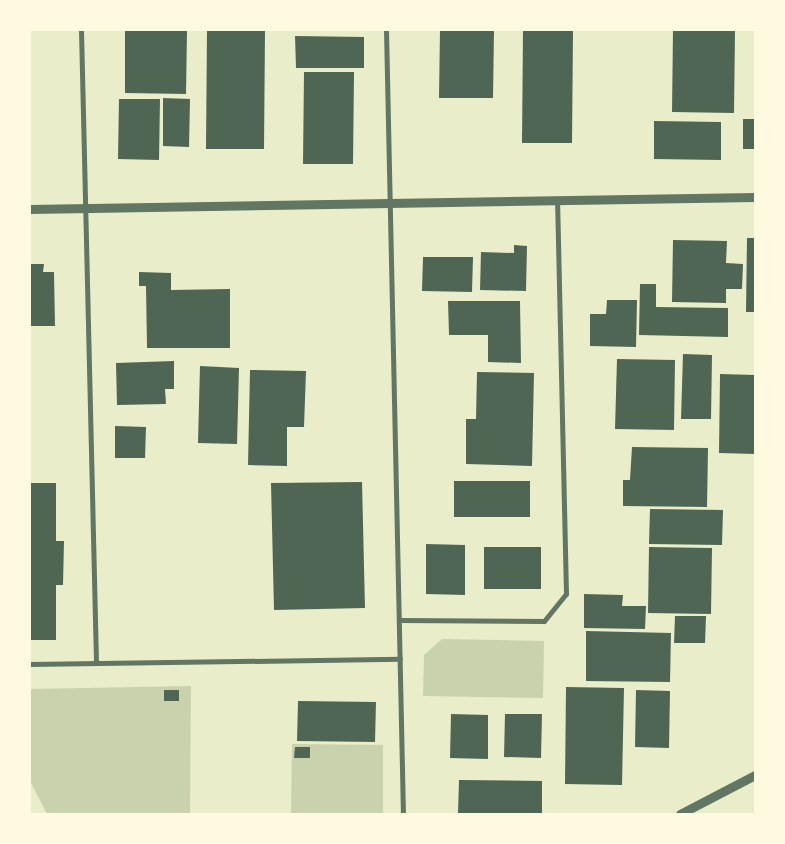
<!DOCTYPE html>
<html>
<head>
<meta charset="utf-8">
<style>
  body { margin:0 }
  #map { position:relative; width:785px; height:844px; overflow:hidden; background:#e9edc9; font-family:"IBM Plex Sans",sans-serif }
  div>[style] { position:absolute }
  .green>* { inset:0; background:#cad2ad }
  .building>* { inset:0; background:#4f6655 }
  .minor>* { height:5px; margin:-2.5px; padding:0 2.5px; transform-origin:2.5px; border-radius:2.5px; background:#617663 }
  .tertiary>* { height:9px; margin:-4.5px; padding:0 4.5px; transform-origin:4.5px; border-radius:4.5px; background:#617663 }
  span { translate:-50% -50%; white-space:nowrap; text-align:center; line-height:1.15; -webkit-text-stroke:5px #fefae0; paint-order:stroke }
  .frame { position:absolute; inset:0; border:31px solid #fefae0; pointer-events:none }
</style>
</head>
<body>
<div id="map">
  <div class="green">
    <i style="clip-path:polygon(442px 639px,544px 641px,543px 698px,423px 696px,424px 655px)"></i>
    <i style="clip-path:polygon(191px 686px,190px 814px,47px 814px,30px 781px,30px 689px)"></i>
    <i style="clip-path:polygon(292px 744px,383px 745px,383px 814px,291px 814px)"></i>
  </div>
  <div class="building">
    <i style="clip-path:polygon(125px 30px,187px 30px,186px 94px,125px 93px)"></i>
    <i style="clip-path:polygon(207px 30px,265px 30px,264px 149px,206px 149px)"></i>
    <i style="clip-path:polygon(440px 30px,494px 30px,493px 98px,439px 98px)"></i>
    <i style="clip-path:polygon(523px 30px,573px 30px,572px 143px,522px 143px)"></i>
    <i style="clip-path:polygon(673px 30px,735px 30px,734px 113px,672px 112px)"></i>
    <i style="clip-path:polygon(295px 36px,364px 37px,364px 68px,296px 68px)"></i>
    <i style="clip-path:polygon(304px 72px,354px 72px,353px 164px,303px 164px)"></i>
    <i style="clip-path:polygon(163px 98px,190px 99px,189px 147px,163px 146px)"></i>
    <i style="clip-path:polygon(119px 99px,160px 99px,159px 160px,118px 159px)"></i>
    <i style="clip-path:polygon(743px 119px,755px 119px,755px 149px,743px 149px)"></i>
    <i style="clip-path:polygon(654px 121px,721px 122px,721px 160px,654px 159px)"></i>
    <i style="clip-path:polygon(747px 238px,755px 238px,755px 312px,746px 312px)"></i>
    <i style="clip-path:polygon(673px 240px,727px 241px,726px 263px,743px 264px,742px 289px,726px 289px,726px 303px,672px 302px)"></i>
    <i style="clip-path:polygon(514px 245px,527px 246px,526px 291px,480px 290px,481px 252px,514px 253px)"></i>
    <i style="clip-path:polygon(423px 257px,473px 257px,472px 292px,422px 291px)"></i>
    <i style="clip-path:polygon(30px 264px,44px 264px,43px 272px,54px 272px,55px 326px,30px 326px)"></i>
    <i style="clip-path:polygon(139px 272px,171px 273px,171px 290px,230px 289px,230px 348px,147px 348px,146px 286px,139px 286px)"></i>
    <i style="clip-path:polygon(640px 284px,656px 284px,656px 307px,728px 308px,728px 337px,639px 335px)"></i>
    <i style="clip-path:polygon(607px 300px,637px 300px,636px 347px,590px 346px,590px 314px,606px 314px)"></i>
    <i style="clip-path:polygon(448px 301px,520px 301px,521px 363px,488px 362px,488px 335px,449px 335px)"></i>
    <i style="clip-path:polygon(683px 354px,712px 355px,711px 419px,681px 419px)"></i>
    <i style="clip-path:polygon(617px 359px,675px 360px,674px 430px,615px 429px)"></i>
    <i style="clip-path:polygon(174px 361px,174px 389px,165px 389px,166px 404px,117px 405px,116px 363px)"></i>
    <i style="clip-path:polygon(200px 366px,239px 368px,237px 444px,198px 443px)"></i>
    <i style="clip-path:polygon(250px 370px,306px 371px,304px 427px,287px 427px,287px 466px,248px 465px)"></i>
    <i style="clip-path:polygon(477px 372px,534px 373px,532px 466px,466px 464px,466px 419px,476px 419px)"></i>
    <i style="clip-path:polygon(720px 374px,755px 375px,755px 454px,719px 453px)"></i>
    <i style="clip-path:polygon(115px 426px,146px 427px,145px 458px,115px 458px)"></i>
    <i style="clip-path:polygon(632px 447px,708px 448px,707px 507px,623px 506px,623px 480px,630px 480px)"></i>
    <i style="clip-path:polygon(454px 481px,530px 481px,530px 517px,454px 517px)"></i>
    <i style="clip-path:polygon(362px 482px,365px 608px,274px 610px,271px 483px)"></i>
    <i style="clip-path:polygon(30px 483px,56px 483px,56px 541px,64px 541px,63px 585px,56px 585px,56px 640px,30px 640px)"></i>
    <i style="clip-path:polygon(650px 509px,723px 510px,722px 545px,649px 544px)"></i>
    <i style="clip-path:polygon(426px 544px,465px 545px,465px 595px,426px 594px)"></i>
    <i style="clip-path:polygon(484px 547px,541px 547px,541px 589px,484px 589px)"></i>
    <i style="clip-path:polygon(649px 547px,712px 548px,711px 614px,648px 613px)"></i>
    <i style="clip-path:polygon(584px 594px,623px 595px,622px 606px,646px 606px,645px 629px,584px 628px)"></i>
    <i style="clip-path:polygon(675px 616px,706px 616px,705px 643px,674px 643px)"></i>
    <i style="clip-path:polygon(586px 631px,671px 633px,670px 682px,586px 681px)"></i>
    <i style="clip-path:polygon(566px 687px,624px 688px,622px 785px,565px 784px)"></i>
    <i style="clip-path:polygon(164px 690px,179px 690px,179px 701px,164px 701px)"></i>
    <i style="clip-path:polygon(636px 690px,670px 691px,669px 748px,635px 747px)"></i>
    <i style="clip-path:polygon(298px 701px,376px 702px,375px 742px,297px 741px)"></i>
    <i style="clip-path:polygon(451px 714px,488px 715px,488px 759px,450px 758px)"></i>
    <i style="clip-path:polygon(505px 714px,542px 714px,541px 758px,504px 757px)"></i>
    <i style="clip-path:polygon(295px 747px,310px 747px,310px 758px,294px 758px)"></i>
    <i style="clip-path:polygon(459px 780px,542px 781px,542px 814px,458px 814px)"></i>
  </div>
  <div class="minor">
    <i style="left:81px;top:30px;width:633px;rotate:88.64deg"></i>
    <i style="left:386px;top:30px;width:784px;rotate:88.76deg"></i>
    <i style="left:399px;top:620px;width:145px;rotate:0.4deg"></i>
    <i style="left:544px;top:621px;width:35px;rotate:-51deg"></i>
    <i style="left:566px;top:594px;width:393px;rotate:-91.3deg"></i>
    <i style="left:30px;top:664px;width:370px;rotate:-0.8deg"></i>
  </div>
  <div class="tertiary">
    <i style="left:30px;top:209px;width:725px;rotate:-0.95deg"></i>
    <i style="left:680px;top:814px;width:85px;rotate:-27.5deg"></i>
  </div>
  <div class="frame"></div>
</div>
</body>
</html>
